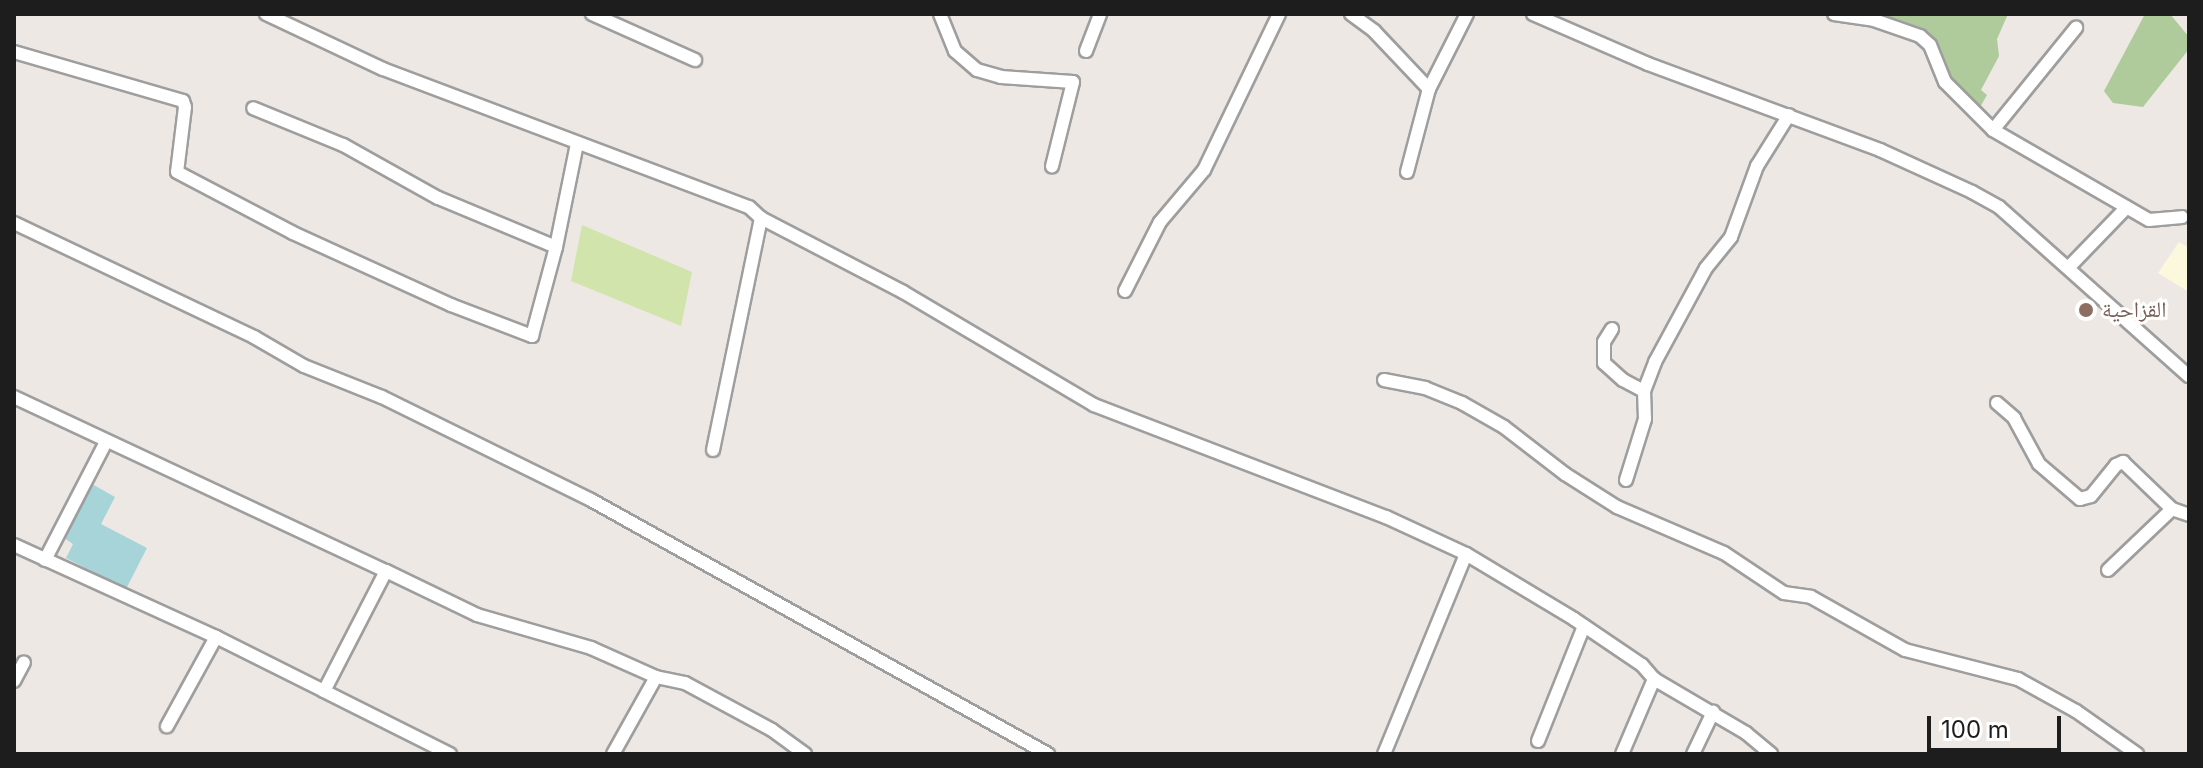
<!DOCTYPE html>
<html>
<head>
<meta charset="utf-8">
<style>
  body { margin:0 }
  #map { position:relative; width:2203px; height:768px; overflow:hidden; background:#ede8e3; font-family:Inter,"Noto Naskh Arabic",sans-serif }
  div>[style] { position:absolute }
  .education>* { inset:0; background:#fcf8dd }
  .grass>* { inset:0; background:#d0e4ac }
  .forest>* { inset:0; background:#afca9b }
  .water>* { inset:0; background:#a6d4d8 }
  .roads { filter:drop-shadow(2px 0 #9e9e9e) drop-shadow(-2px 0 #9e9e9e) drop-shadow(0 2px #9e9e9e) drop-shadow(0 -2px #9e9e9e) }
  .minor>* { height:12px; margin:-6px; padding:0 6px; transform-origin:6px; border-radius:6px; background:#fff }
  .dots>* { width:22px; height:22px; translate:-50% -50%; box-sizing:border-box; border:4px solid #fff; border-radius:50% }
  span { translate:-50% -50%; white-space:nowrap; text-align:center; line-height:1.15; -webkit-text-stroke:6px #fff; paint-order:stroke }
  .education-label { font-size:22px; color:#785e54 }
  .left { translate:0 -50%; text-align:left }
  .frame { position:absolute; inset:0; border:16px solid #1d1d1d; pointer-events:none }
  .scale { position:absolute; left:1927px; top:716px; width:134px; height:36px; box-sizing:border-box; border:4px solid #1d1d1d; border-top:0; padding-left:10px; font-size:24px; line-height:28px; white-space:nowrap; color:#1d1d1d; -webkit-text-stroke:6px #fff; paint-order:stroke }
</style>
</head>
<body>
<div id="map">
  <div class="education">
    <i style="clip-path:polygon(2179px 242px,2189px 248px,2189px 292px,2158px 273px)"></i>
  </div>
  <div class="grass">
    <i style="clip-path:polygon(582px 225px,692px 272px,681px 326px,571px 281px)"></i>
  </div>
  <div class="forest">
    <i style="clip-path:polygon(1850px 14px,2008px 14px,1997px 39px,1999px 56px,1981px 90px,1987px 95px,1976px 114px,1948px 95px,1952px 89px,1935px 57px,1909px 30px)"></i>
    <i style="clip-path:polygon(2145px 14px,2170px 14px,2189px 37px,2189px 49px,2143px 107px,2113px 103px,2104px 91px)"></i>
  </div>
  <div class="water">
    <i style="clip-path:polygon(92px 484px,115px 497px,101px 524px,147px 548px,126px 589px,66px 558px,73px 544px,64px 538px)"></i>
  </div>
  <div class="roads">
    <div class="minor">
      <i style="left:266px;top:14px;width:129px;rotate:25.2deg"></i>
      <i style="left:383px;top:69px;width:391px;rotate:20.7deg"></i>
      <i style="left:749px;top:207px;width:16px;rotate:43deg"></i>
      <i style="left:761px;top:218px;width:160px;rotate:27.5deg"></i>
      <i style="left:903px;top:292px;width:222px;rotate:30.6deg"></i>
      <i style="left:1094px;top:405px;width:313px;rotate:21deg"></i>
      <i style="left:1386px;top:517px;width:88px;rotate:24.8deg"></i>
      <i style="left:1466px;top:554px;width:126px;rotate:31deg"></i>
      <i style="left:1574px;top:619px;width:82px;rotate:34.1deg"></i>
      <i style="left:1642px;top:665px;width:18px;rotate:49deg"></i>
      <i style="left:1654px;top:679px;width:107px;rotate:30.4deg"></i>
      <i style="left:1746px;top:733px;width:33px;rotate:40deg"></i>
      <i style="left:592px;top:14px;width:113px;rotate:24.1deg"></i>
      <i style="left:940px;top:14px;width:40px;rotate:68deg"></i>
      <i style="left:955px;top:51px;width:29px;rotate:41deg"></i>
      <i style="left:977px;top:70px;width:25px;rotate:16deg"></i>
      <i style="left:1001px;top:77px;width:72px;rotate:4deg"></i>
      <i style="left:1073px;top:82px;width:87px;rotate:104deg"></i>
      <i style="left:1351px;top:14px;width:29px;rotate:36deg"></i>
      <i style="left:1374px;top:31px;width:80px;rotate:46.5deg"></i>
      <i style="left:1533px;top:14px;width:125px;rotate:23.5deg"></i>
      <i style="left:1648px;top:64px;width:247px;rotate:20.3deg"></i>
      <i style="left:1880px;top:150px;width:101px;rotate:24.5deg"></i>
      <i style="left:1972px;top:192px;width:31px;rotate:29deg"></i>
      <i style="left:1999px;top:207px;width:254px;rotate:41.7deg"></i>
      <i style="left:1834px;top:14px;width:40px;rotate:8.5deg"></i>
      <i style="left:1874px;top:20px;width:49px;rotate:19.2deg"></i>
      <i style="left:1920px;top:36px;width:13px;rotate:42deg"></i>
      <i style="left:1930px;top:45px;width:40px;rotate:68deg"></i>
      <i style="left:1945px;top:82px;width:68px;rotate:45deg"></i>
      <i style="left:1993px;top:130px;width:180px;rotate:30deg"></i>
      <i style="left:2149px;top:220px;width:33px;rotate:-5deg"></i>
      <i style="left:1086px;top:51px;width:40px;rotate:-69deg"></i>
      <i style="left:14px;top:52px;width:176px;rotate:16.2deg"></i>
      <i style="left:183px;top:101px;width:6px;rotate:72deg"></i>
      <i style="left:185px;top:107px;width:65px;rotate:97deg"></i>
      <i style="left:177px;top:172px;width:131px;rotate:27.7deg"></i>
      <i style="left:293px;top:233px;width:174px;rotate:24.5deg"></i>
      <i style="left:451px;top:305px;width:87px;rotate:20.9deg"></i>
      <i style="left:532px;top:336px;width:92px;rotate:-74.9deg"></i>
      <i style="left:556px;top:247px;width:128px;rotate:-157.4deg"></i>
      <i style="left:438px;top:198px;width:109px;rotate:-150.8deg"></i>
      <i style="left:343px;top:145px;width:97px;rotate:-157.7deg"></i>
      <i style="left:1993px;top:130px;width:132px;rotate:-50.9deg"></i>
      <i style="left:1407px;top:172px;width:86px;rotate:-75.2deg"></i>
      <i style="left:1429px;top:89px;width:84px;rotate:-63.1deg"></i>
      <i style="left:14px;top:223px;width:266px;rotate:25.4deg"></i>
      <i style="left:254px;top:337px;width:58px;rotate:30.1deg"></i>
      <i style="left:304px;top:366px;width:84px;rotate:21.7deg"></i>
      <i style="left:382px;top:397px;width:233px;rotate:26.2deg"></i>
      <i style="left:591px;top:500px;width:523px;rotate:29.07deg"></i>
      <i style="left:556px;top:247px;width:105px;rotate:-78.5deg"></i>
      <i style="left:2069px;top:267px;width:83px;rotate:-46deg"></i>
      <i style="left:1125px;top:291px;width:77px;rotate:-63.1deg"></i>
      <i style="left:1160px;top:222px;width:68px;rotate:-49.8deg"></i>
      <i style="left:1204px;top:170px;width:173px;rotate:-64.3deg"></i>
      <i style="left:1612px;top:329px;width:15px;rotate:122deg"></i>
      <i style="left:1604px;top:342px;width:21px;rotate:90deg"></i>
      <i style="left:1604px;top:363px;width:25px;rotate:42deg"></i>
      <i style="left:1623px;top:380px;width:24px;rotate:28deg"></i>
      <i style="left:1384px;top:380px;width:42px;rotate:11deg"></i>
      <i style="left:1425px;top:388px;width:40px;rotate:22deg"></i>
      <i style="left:1462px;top:403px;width:48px;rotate:29.7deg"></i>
      <i style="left:1504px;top:427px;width:77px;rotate:37.6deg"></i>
      <i style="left:1565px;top:474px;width:62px;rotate:32.4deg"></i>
      <i style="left:1617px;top:507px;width:116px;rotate:23.3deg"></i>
      <i style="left:1724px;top:553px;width:72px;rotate:33.7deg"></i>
      <i style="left:1784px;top:593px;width:27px;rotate:8deg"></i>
      <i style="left:1811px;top:597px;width:108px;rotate:29.4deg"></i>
      <i style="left:1905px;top:650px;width:117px;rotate:14.4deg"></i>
      <i style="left:2018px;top:679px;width:66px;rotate:28.9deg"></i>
      <i style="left:2076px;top:711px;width:75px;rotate:35.2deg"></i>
      <i style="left:14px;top:397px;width:411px;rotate:25.1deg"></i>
      <i style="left:386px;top:571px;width:135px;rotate:117.3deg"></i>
      <i style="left:324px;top:691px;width:121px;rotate:-153.4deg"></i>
      <i style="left:1997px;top:403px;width:23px;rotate:41deg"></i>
      <i style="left:2014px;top:418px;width:52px;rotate:61.5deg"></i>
      <i style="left:2039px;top:464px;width:54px;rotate:40.5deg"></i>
      <i style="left:2080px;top:499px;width:11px;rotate:-15deg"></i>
      <i style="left:2091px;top:496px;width:40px;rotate:-51deg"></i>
      <i style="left:2116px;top:465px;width:8px;rotate:-23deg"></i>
      <i style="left:2123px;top:462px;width:68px;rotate:43.8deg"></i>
      <i style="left:2172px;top:509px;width:18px;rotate:19deg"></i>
      <i style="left:713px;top:450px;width:237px;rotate:-78.3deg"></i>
      <i style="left:1626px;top:480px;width:64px;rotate:-72.7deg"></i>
      <i style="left:1645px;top:419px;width:28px;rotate:-92deg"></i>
      <i style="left:1644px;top:391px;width:31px;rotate:-69deg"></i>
      <i style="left:1655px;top:362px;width:107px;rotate:-61.5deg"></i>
      <i style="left:1706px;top:268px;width:40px;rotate:-51deg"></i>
      <i style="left:1731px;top:237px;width:76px;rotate:-69.9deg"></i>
      <i style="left:1757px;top:166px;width:60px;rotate:-57.9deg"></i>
      <i style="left:14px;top:545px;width:222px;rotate:24.5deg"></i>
      <i style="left:216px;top:637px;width:102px;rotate:118.8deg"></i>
      <i style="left:45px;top:560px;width:133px;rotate:-62.7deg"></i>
      <i style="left:2108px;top:570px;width:88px;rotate:-43.6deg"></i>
      <i style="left:386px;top:571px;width:101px;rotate:25.8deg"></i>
      <i style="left:477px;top:615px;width:119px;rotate:16.1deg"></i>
      <i style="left:591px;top:648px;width:71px;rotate:24deg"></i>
      <i style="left:656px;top:677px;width:30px;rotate:12deg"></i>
      <i style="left:685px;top:683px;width:99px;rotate:28.4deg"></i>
      <i style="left:772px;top:730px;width:41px;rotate:36deg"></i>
      <i style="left:14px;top:681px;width:21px;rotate:-62deg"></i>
      <i style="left:324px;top:691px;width:141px;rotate:26.6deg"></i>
      <i style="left:1538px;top:741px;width:124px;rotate:-68.2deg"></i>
      <i style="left:613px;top:754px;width:88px;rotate:-60.8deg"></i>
      <i style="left:1384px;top:754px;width:216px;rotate:-67.7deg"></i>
      <i style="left:1622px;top:754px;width:82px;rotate:-66.9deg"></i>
      <i style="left:1693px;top:754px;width:47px;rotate:-64.5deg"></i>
    </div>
  </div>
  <div class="dots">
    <i style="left:2086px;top:310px;background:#8d6e63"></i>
  </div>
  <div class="education-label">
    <span class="left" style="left:2102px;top:310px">القزاحية</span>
  </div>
  <div class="frame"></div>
  <div class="scale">100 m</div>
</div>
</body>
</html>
